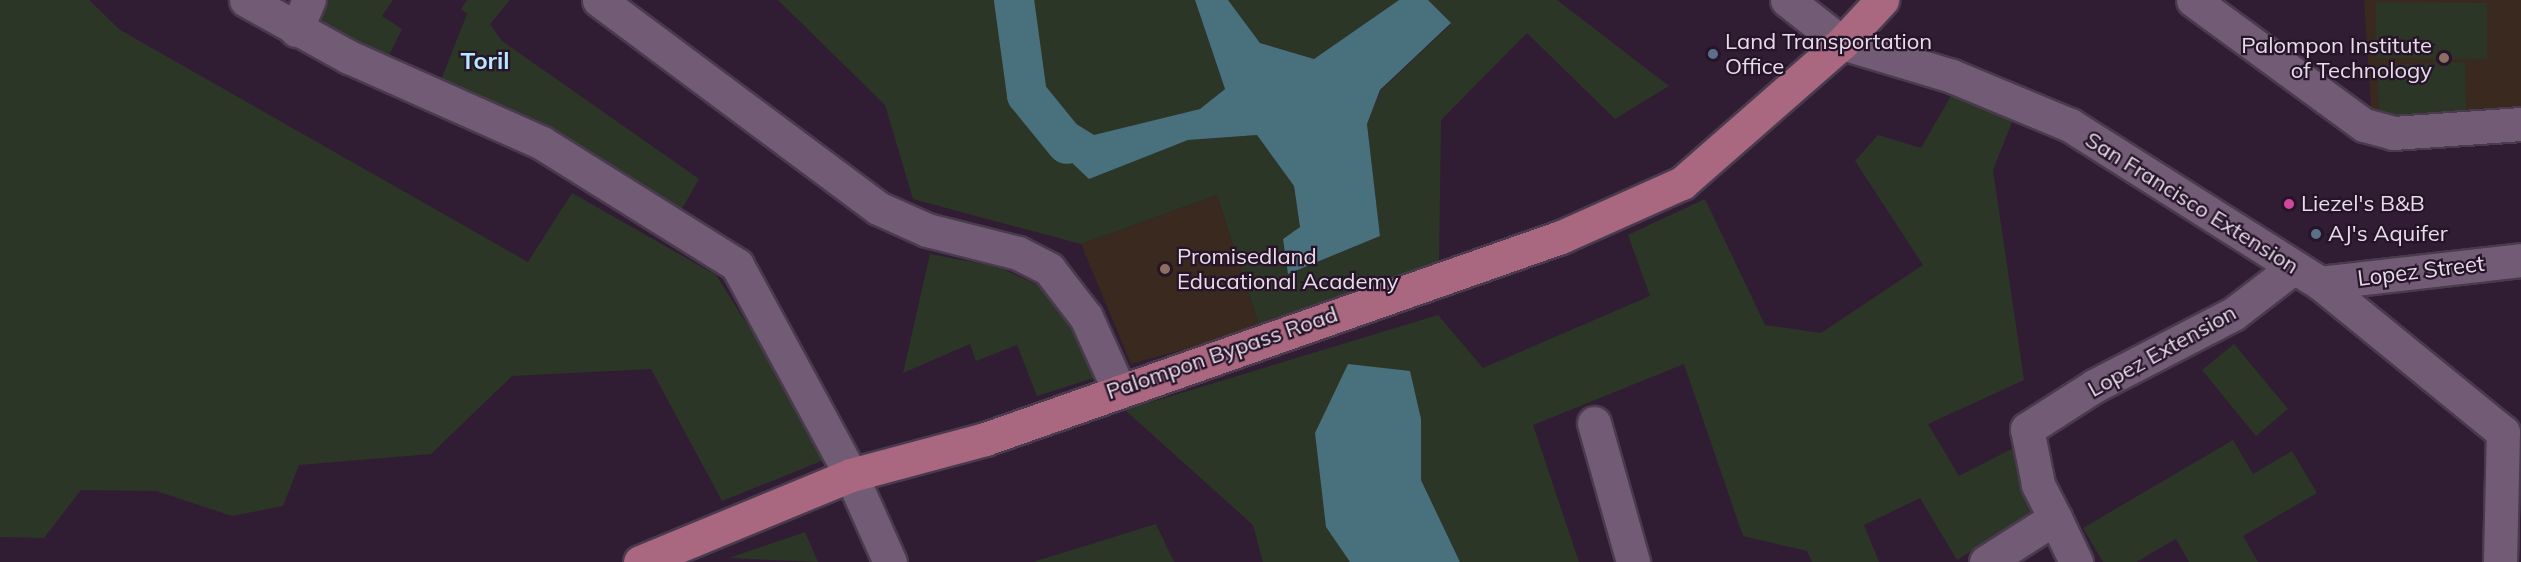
<!DOCTYPE html>
<html>
<head>
<meta charset="utf-8">
<style>
  body { margin:0 }
  #map { position:relative; width:2521px; height:562px; overflow:hidden; background:#301d33; font-family:Mulish,sans-serif }
  div>[style] { position:absolute }
  .education>* { inset:0; background:#39291e }
  .green>* { inset:0; background:#2c3626 }
  .water>* { inset:0; background:#49707d }
  .river>* { height:40px; margin:-20px; padding:0 20px; transform-origin:20px; border-radius:20px; background:#49707d }
  .roads { filter:drop-shadow(2px 0 #493a4d) drop-shadow(-2px 0 #493a4d) drop-shadow(0 2px #493a4d) drop-shadow(0 -2px #493a4d) }
  .minor>* { height:33px; margin:-16.5px; padding:0 16.5px; transform-origin:16.5px; border-radius:16.5px; background:#725c75 }
  .major>* { height:33px; margin:-16.5px; padding:0 16.5px; transform-origin:16.5px; border-radius:16.5px; background:#aa6780 }
  .dots>* { width:16px; height:16px; translate:-50% -50%; box-sizing:border-box; border:3px solid #261429; border-radius:50% }
  span { translate:-50% -50%; white-space:nowrap; text-align:center; line-height:1.15; -webkit-text-stroke:4.5px #261429; paint-order:stroke }
  .poi-label { font-size:22px; color:#e8dcea }
  .left { translate:0 -50%; text-align:left }
  .right { translate:-100% -50%; text-align:right }
  .street-label { font-size:22px; color:#e8dcea }
  .neighbourhood-label { font-size:24px; color:#b5e7fe; font-weight:700 }
</style>
</head>
<body>
<div id="map">
  <div class="education">
    <i style="clip-path:polygon(2364px 0,2521px 0,2521px 116px,2372px 122px)"></i>
    <i style="clip-path:polygon(1217px 195px,1260px 328px,1131px 364px,1081px 244px)"></i>
  </div>
  <div class="green">
    <i style="clip-path:polygon(0 0,89px 0,120px 30px,528px 262px,572px 193px,716px 275px,807px 419px,824px 460px,722px 501px,651px 369px,512px 376px,431px 454px,299px 465px,283px 506px,232px 516px,156px 491px,81px 490px,44px 538px,0 537px)"></i>
    <i style="clip-path:polygon(325px 0,393px 0,382px 16px,402px 29px,383px 67px,315px 30px)"></i>
    <i style="clip-path:polygon(467px 0,510px 0,490px 24px,502px 41px,699px 179px,676px 219px,437px 90px,467px 14px,461px 9px)"></i>
    <i style="clip-path:polygon(778px 0,1195px 0,1225px 89px,1200px 109px,1094px 136px,1057px 112px,1031px 55px,1014px 60px,1089px 178px,1188px 140px,1257px 135px,1294px 186px,1300px 227px,1283px 239px,1289px 274px,1380px 236px,1367px 124px,1380px 91px,1451px 24px,1428px 0,1557px 0,1669px 86px,1615px 119px,1527px 33px,1441px 120px,1439px 264px,1260px 328px,1217px 195px,1081px 244px,913px 199px,885px 105px)"></i>
    <i style="clip-path:polygon(1228px 0,1399px 0,1314px 59px,1260px 43px)"></i>
    <i style="clip-path:polygon(2376px 2px,2487px 3px,2487px 59px,2375px 58px)"></i>
    <i style="clip-path:polygon(2465px 62px,2466px 114px,2380px 117px,2377px 65px)"></i>
    <i style="clip-path:polygon(1951px 96px,2014px 117px,1993px 170px,2024px 380px,1928px 424px,1959px 476px,2023px 443px,2041px 507px,1957px 560px,1920px 498px,1864px 525px,1879px 562px,1812px 562px,1807px 551px,1743px 536px,1684px 364px,1533px 425px,1579px 562px,1460px 562px,1421px 480px,1421px 419px,1326px 527px,1350px 562px,1263px 562px,1253px 525px,1125px 410px,1438px 315px,1483px 368px,1650px 296px,1628px 235px,1705px 199px,1765px 325px,1821px 333px,1923px 265px,1855px 161px,1878px 135px,1921px 148px)"></i>
    <i style="clip-path:polygon(930px 254px,999px 267px,1046px 289px,1077px 321px,1100px 376px,1037px 396px,1017px 345px,976px 361px,970px 344px,903px 373px)"></i>
    <i style="clip-path:polygon(2234px 344px,2288px 409px,2256px 436px,2202px 370px)"></i>
    <i style="clip-path:polygon(2233px 440px,2253px 474px,2292px 451px,2317px 493px,2243px 536px,2258px 562px,2189px 562px,2176px 539px,2136px 562px,2103px 562px,2083px 528px)"></i>
    <i style="clip-path:polygon(1156px 524px,1174px 562px,1033px 562px)"></i>
    <i style="clip-path:polygon(805px 532px,818px 562px,729px 558px)"></i>
  </div>
  <div class="water">
    <i style="clip-path:polygon(1195px 0,1228px 0,1260px 43px,1314px 59px,1399px 0,1428px 0,1451px 23px,1380px 90px,1367px 124px,1380px 236px,1288px 274px,1283px 239px,1300px 227px,1294px 186px,1257px 135px,1188px 140px,1089px 179px,1048px 140px,1014px 60px,1031px 55px,1057px 112px,1094px 135px,1200px 109px,1225px 89px)"></i>
    <i style="clip-path:polygon(1348px 364px,1410px 371px,1421px 419px,1421px 480px,1460px 562px,1350px 562px,1326px 527px,1315px 433px)"></i>
  </div>
  <div class="river">
    <i style="left:1014px;top:0;width:96px;rotate:82.2deg"></i>
    <i style="left:1027px;top:95px;width:63px;rotate:50.8deg"></i>
  </div>
  <div class="roads">
    <div class="minor">
      <i style="left:246px;top:0;width:118px;rotate:29deg"></i>
      <i style="left:349px;top:57px;width:211px;rotate:24deg"></i>
      <i style="left:542px;top:143px;width:230px;rotate:32deg"></i>
      <i style="left:737px;top:265px;width:239px;rotate:61.5deg"></i>
      <i style="left:851px;top:475px;width:95px;rotate:65.9deg"></i>
      <i style="left:599px;top:0;width:348px;rotate:36.7deg"></i>
      <i style="left:878px;top:208px;width:54px;rotate:24.2deg"></i>
      <i style="left:927px;top:230px;width:94px;rotate:14.2deg"></i>
      <i style="left:1018px;top:253px;width:35px;rotate:27deg"></i>
      <i style="left:1049px;top:269px;width:61px;rotate:52.4deg"></i>
      <i style="left:1086px;top:317px;width:78px;rotate:65.7deg"></i>
      <i style="left:1787px;top:0;width:70px;rotate:38deg"></i>
      <i style="left:1842px;top:43px;width:115px;rotate:16.7deg"></i>
      <i style="left:1952px;top:76px;width:128px;rotate:22.6deg"></i>
      <i style="left:2070px;top:125px;width:296px;rotate:32.3deg"></i>
      <i style="left:2320px;top:283px;width:236px;rotate:39.2deg"></i>
      <i style="left:2193px;top:0;width:212px;rotate:36.2deg"></i>
      <i style="left:2364px;top:125px;width:30px;rotate:15deg"></i>
      <i style="left:2393px;top:133px;width:128px;rotate:-4deg"></i>
      <i style="left:296px;top:30px;width:33px;rotate:-67deg"></i>
      <i style="left:2320px;top:283px;width:202px;rotate:-6.5deg"></i>
      <i style="left:1594px;top:423px;width:144px;rotate:74.3deg"></i>
      <i style="left:2055px;top:518px;width:38px;rotate:-117deg"></i>
      <i style="left:2038px;top:484px;width:56px;rotate:-101.3deg"></i>
      <i style="left:2027px;top:429px;width:80px;rotate:-32.7deg"></i>
      <i style="left:2094px;top:386px;width:157px;rotate:-27.4deg"></i>
      <i style="left:2233px;top:314px;width:76px;rotate:-37.5deg"></i>
      <i style="left:1986px;top:562px;width:82px;rotate:-32.5deg"></i>
      <i style="left:2055px;top:518px;width:49px;rotate:64.5deg"></i>
      <i style="left:2500px;top:562px;width:130px;rotate:-88.7deg"></i>
    </div>
    <div class="major">
      <i style="left:640px;top:562px;width:228px;rotate:-22.4deg"></i>
      <i style="left:851px;top:475px;width:139px;rotate:-15deg"></i>
      <i style="left:985px;top:439px;width:610px;rotate:-19.33deg"></i>
      <i style="left:1561px;top:237px;width:133px;rotate:-24.1deg"></i>
      <i style="left:1682px;top:183px;width:213px;rotate:-41.2deg"></i>
      <i style="left:1842px;top:43px;width:59px;rotate:-47.1deg"></i>
    </div>
  </div>
  <div class="dots">
    <i style="left:1713px;top:54px;background:#5c6f8a"></i>
    <i style="left:2444px;top:58px;background:#8d6e63"></i>
    <i style="left:2289px;top:204px;background:#d1479c"></i>
    <i style="left:2316px;top:234px;background:#5c6f8a"></i>
    <i style="left:1165px;top:269px;background:#8d6e63"></i>
  </div>
  <div class="poi-label">
    <span class="left" style="left:1725px;top:54px">Land Transportation<br>Office</span>
    <span class="right" style="left:2432px;top:58px">Palompon Institute<br>of Technology</span>
    <span class="left" style="left:2301px;top:204px">Liezel's B&amp;B</span>
    <span class="left" style="left:2328px;top:234px">AJ's Aquifer</span>
    <span class="left" style="left:1177px;top:269px">Promisedland<br>Educational Academy</span>
  </div>
  <div class="street-label">
    <span style="left:2192px;top:203px;rotate:32deg">San Francisco Extension</span>
    <span style="left:2421px;top:271px;rotate:-7deg">Lopez Street</span>
    <span style="left:2162px;top:351px;rotate:-29deg">Lopez Extension</span>
    <span style="left:1222px;top:353px;rotate:-19deg">Palompon Bypass Road</span>
  </div>
  <div class="neighbourhood-label">
    <span style="left:485px;top:61px">Toril</span>
  </div>
</div>
</body>
</html>
